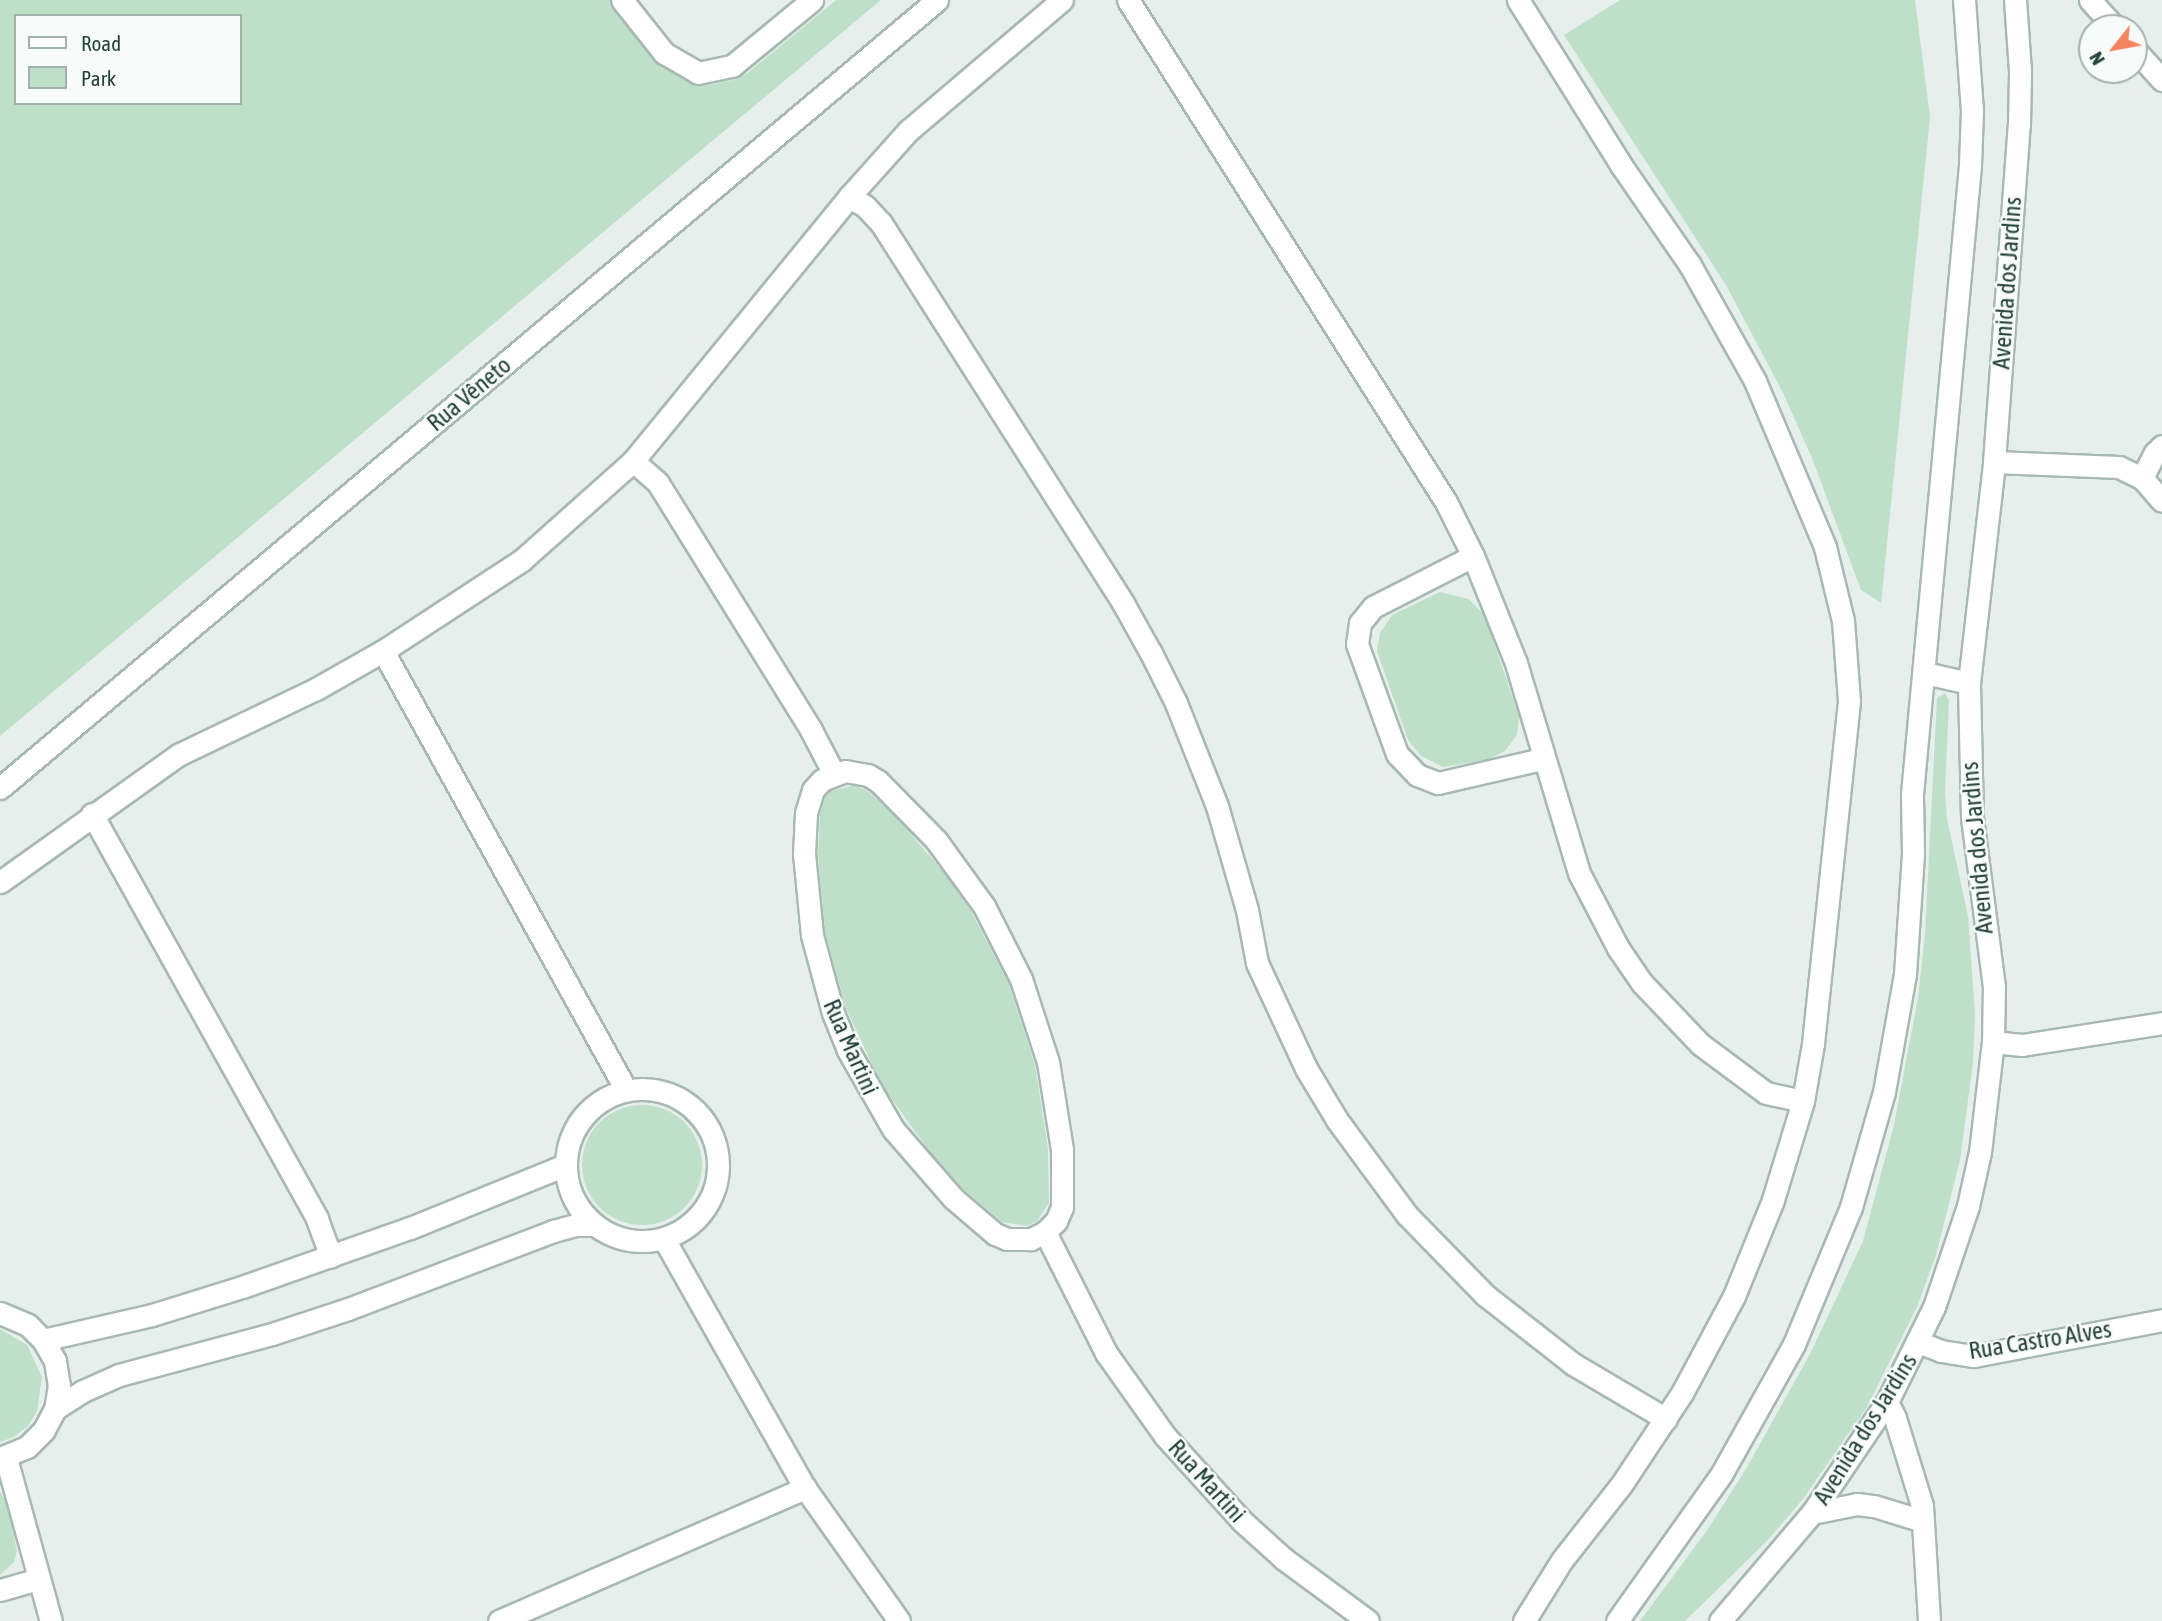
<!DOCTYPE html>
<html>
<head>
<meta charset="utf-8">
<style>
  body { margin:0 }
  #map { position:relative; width:2162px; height:1621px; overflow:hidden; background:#e6efeb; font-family:"Asap Condensed",sans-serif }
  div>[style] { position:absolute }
  .green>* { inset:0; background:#bfe0c8 }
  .round { border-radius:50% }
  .roads { filter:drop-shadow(2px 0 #a8b8b2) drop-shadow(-2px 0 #a8b8b2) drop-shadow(0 2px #a8b8b2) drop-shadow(0 -2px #a8b8b2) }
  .street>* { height:21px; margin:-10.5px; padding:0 10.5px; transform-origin:10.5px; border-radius:10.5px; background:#fff }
  .street>.ring { margin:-10.5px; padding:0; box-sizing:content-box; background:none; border:21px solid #fff; border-radius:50% }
  .secondary>* { height:21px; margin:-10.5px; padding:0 10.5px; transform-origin:10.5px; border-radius:10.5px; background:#fff }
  span { translate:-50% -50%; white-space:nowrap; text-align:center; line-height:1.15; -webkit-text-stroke:5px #f7fbf9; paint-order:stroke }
  .street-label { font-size:24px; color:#24423a }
  .legend { position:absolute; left:14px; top:14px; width:228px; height:91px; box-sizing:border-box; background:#f7fbf9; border:2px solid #a3b1ad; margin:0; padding:9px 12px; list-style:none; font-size:21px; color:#24423a }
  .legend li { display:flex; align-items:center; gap:14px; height:35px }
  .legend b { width:35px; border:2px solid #a3b1ad }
  .north { position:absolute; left:2078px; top:14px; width:70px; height:70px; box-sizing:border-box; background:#f7fbf9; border:2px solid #a3b1ad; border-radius:50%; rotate:239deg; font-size:19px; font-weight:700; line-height:28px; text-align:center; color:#24423a }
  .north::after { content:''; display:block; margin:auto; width:24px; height:32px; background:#f4845f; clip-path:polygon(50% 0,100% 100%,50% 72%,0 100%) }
</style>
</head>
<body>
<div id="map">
  <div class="green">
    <i style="clip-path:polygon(evenodd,0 0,611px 0,665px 68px,693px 83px,709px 85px,737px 79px,749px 72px,836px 0,881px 0,0 736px,0 0,16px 16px,240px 16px,240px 103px,16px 103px,16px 16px)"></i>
    <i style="clip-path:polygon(1620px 0,1915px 0,1930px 117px,1881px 603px,1861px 590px,1812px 458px,1783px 393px,1726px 285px,1564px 35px)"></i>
    <i style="clip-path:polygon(1440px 592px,1469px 599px,1485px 616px,1519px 716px,1517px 735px,1505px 751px,1487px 760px,1443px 767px,1421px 756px,1408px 740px,1377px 651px,1380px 633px,1392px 615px)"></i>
    <i style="clip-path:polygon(1945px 693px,1949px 701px,1945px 792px,1947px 819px,1968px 916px,1975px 1014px,1973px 1063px,1960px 1160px,1936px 1255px,1917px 1307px,1867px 1407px,1803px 1499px,1767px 1541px,1685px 1621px,1640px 1621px,1708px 1529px,1746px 1469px,1811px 1352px,1863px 1241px,1894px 1125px,1918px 998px,1925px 934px,1937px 698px)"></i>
    <i style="clip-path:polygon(855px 785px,869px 792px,898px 819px,950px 880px,972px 913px,1009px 984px,1035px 1065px,1048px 1149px,1049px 1203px,1037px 1221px,1027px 1226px,1002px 1222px,962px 1188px,932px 1155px,881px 1084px,846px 1008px,825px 932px,818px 854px,820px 815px,825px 798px,831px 791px)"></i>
    <i class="round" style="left:582px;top:1105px;width:120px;height:120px"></i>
    <i style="clip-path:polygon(0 1329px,27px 1345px,42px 1377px,37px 1411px,28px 1426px,14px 1437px,0 1442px)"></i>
    <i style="clip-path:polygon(0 1491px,8px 1507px,17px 1552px,14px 1562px,0 1575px)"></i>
  </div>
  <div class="roads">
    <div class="street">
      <i style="left:622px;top:0;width:68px;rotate:51.6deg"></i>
      <i style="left:664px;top:53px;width:39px;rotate:30deg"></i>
      <i style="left:698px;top:73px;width:35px;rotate:-12deg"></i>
      <i style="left:732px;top:66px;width:104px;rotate:-39.5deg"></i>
      <i style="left:1128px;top:0;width:594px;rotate:57.65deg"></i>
      <i style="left:1446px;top:502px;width:60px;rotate:63.4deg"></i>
      <i style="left:1473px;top:556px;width:115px;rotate:68.1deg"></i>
      <i style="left:1516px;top:663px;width:219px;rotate:73.3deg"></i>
      <i style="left:1579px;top:873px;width:85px;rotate:62.5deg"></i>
      <i style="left:1618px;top:948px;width:42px;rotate:55.6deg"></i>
      <i style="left:1642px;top:983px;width:84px;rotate:46.4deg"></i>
      <i style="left:1700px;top:1044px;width:82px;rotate:36.6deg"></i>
      <i style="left:1766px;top:1093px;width:38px;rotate:12deg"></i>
      <i style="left:1518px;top:0;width:195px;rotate:58deg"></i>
      <i style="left:1621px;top:165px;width:121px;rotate:55.4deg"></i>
      <i style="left:1690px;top:265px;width:133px;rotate:60.7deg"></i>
      <i style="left:1755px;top:381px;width:180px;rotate:67.1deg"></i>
      <i style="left:1825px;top:547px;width:76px;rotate:76.3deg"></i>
      <i style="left:1843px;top:621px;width:80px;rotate:85.7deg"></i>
      <i style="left:1849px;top:701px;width:345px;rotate:96deg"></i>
      <i style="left:1813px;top:1044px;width:58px;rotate:100deg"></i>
      <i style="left:1803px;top:1101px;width:103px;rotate:106.9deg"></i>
      <i style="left:1773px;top:1200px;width:104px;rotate:112.1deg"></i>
      <i style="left:1734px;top:1296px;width:110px;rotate:118.2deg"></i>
      <i style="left:1682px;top:1393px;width:110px;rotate:123.5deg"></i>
      <i style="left:1621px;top:1485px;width:95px;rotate:128.2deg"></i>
      <i style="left:1562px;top:1560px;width:72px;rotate:121.9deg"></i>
      <i style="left:2090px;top:0;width:38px;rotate:48deg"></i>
      <i style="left:2134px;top:49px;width:42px;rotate:47.9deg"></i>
      <i style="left:849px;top:197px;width:18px;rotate:29deg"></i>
      <i style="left:865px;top:206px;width:23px;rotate:47deg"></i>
      <i style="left:881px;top:223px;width:451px;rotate:57.5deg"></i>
      <i style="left:1123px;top:603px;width:57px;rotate:60.8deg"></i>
      <i style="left:1151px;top:653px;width:56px;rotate:63.4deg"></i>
      <i style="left:1176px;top:703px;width:111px;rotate:68.3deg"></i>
      <i style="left:1217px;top:806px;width:108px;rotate:73.9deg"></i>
      <i style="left:1247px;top:910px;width:54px;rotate:79.3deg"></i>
      <i style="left:1257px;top:963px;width:118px;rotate:65deg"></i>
      <i style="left:1307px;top:1070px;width:58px;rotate:59deg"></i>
      <i style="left:1337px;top:1120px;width:118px;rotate:53.6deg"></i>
      <i style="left:1407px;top:1215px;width:112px;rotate:45.7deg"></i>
      <i style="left:1485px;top:1295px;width:112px;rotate:38.1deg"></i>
      <i style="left:1573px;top:1364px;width:108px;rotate:30.6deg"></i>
      <i style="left:633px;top:461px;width:33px;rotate:41deg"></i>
      <i style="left:658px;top:483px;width:291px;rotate:58.2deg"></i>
      <i style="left:811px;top:730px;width:50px;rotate:62.4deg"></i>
      <i style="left:1994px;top:462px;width:125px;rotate:2.3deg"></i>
      <i style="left:2119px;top:467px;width:25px;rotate:26deg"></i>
      <i style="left:2142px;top:478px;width:30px;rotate:49deg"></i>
      <i style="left:2142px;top:478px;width:28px;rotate:-63deg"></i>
      <i style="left:2155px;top:453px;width:10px;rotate:-45deg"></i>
      <i style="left:1473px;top:556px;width:112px;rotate:153deg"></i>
      <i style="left:1373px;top:607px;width:21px;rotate:129deg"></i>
      <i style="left:1360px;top:623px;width:21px;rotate:98deg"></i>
      <i style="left:1357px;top:644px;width:117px;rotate:70deg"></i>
      <i style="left:1397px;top:754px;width:29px;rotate:46deg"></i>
      <i style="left:1417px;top:775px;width:22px;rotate:21deg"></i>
      <i style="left:1438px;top:783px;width:107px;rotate:-13deg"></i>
      <i style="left:383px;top:651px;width:502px;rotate:61.03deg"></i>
      <i style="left:845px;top:771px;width:23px;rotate:10deg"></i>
      <i style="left:868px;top:775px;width:12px;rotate:31deg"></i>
      <i style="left:878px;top:781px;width:83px;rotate:45.5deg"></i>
      <i style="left:936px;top:840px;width:82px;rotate:54deg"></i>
      <i style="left:984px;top:906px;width:82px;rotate:63.1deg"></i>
      <i style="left:1021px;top:979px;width:87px;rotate:72deg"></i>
      <i style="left:1048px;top:1062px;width:88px;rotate:80.9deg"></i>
      <i style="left:1062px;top:1149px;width:58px;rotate:90deg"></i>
      <i style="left:1062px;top:1207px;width:15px;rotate:113deg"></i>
      <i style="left:1056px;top:1221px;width:16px;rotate:135deg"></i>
      <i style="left:1045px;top:1232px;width:16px;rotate:153deg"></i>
      <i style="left:1031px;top:1239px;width:24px;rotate:180deg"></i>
      <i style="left:1007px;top:1239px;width:13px;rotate:-157deg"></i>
      <i style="left:995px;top:1234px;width:55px;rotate:-139.4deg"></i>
      <i style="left:953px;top:1198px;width:91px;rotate:-131deg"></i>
      <i style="left:893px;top:1129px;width:91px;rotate:-119.7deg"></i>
      <i style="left:848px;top:1050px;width:40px;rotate:-112deg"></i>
      <i style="left:833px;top:1013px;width:81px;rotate:-105.1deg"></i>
      <i style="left:812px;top:935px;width:81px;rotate:-95.6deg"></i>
      <i style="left:804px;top:854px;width:41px;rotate:-87.2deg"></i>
      <i style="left:806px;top:813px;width:24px;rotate:-73deg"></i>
      <i style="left:813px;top:790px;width:13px;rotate:-48deg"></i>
      <i style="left:822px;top:780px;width:25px;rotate:-21deg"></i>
      <i style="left:92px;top:814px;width:463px;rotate:60.9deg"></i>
      <i style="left:317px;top:1219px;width:40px;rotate:69.8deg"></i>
      <i style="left:0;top:882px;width:219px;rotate:-35.5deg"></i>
      <i style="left:178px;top:755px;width:153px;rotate:-25.6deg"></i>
      <i style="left:316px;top:689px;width:77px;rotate:-29.6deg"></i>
      <i style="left:383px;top:651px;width:166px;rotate:-33.2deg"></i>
      <i style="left:522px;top:560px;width:149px;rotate:-41.7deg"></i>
      <i style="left:633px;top:461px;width:341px;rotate:-50.7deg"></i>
      <i style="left:849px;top:197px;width:89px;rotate:-48.2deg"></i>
      <i style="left:908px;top:131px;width:202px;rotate:-40.4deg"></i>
      <i style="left:1993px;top:1042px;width:29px;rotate:6deg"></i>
      <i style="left:2022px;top:1045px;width:142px;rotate:-8.9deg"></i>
      <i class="ring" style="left:566px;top:1089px;width:131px;height:131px"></i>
      <i style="left:1045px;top:1232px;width:136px;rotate:63.2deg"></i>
      <i style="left:1106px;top:1353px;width:102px;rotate:54.6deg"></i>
      <i style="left:1165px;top:1436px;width:115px;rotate:47.8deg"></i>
      <i style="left:1242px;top:1521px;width:57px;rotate:42.1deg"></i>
      <i style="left:1284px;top:1559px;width:104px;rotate:36.4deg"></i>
      <i style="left:664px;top:1239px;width:286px;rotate:60.5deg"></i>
      <i style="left:805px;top:1488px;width:163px;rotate:54.7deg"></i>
      <i style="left:0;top:1313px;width:30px;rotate:23deg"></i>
      <i style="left:28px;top:1325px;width:21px;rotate:45deg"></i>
      <i style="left:43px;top:1340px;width:24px;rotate:60deg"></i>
      <i style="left:55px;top:1361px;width:24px;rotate:81deg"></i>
      <i style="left:59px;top:1385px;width:24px;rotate:99deg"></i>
      <i style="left:55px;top:1409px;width:24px;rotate:118deg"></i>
      <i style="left:44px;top:1430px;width:24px;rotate:135deg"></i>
      <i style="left:27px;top:1447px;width:29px;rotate:158deg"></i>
      <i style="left:43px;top:1340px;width:112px;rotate:-12.9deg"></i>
      <i style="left:152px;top:1315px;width:94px;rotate:-17.3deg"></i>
      <i style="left:242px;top:1287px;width:178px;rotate:-19.4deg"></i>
      <i style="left:410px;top:1228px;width:167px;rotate:-22.1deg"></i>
      <i style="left:1918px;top:1342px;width:25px;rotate:21deg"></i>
      <i style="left:1941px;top:1351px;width:33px;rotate:9deg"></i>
      <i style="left:1974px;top:1356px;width:191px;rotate:-10.8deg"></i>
      <i style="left:1887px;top:1402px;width:18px;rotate:63deg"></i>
      <i style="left:1895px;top:1418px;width:92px;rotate:72.9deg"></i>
      <i style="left:1922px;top:1506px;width:115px;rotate:86.5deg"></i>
      <i style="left:55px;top:1409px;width:33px;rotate:-33deg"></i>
      <i style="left:83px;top:1391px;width:39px;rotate:-24deg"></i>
      <i style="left:119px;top:1375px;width:158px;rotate:-15deg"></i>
      <i style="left:272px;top:1334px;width:80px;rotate:-18.2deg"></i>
      <i style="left:348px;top:1309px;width:219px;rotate:-20.8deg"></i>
      <i style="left:553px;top:1231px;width:23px;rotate:-15deg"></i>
      <i style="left:575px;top:1225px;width:19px"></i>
      <i style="left:6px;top:1458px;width:169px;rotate:74.6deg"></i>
      <i style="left:1812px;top:1513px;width:46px;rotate:-11.3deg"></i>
      <i style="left:1857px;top:1504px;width:17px;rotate:7deg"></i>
      <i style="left:1874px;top:1506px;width:51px;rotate:17deg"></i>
      <i style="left:0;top:1590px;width:40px;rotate:-16deg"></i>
      <i style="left:499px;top:1621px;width:334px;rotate:-23.5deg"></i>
    </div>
    <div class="secondary">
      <i style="left:1925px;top:673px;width:45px;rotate:12.8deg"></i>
      <i style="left:0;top:788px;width:1224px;rotate:-40.06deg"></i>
      <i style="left:1617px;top:1621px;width:181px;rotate:-54.6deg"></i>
      <i style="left:1722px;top:1473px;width:148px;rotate:-60.8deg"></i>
      <i style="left:1794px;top:1344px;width:148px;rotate:-67.4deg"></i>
      <i style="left:1851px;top:1207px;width:120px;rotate:-74deg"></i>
      <i style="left:1884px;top:1092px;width:120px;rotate:-79.9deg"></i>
      <i style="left:1905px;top:974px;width:120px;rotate:-86.2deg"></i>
      <i style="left:1913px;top:854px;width:60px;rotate:-91deg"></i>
      <i style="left:1912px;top:794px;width:632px;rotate:-84.73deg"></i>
      <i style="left:1970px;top:165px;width:54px;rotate:-87.9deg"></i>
      <i style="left:1972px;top:111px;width:111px;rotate:-94.1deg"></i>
      <i style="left:1720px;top:1621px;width:142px;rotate:-49.6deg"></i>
      <i style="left:1812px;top:1513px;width:134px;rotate:-56deg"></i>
      <i style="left:1887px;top:1402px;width:106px;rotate:-63.7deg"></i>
      <i style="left:1934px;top:1307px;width:107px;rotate:-71.4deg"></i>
      <i style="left:1968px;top:1206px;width:55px;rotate:-77.5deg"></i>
      <i style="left:1980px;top:1152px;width:111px;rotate:-83.3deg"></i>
      <i style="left:1993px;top:1042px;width:55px;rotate:-89deg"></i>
      <i style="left:1994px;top:987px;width:171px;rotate:-97.4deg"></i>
      <i style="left:1972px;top:817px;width:134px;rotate:-91.3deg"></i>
      <i style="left:1969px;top:683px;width:222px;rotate:-83.5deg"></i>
      <i style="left:1994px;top:462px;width:338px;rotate:-85.8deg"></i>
      <i style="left:2019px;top:125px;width:54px;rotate:-88.9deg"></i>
      <i style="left:2020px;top:71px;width:71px;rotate:-94deg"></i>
    </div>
  </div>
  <div class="street-label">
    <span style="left:2007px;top:283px;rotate:-86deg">Avenida dos Jardins</span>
    <span style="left:469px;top:394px;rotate:-40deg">Rua Vêneto</span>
    <span style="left:1977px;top:848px;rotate:-95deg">Avenida dos Jardins</span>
    <span style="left:851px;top:1047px;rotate:66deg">Rua Martini</span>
    <span style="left:2040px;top:1340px;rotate:-9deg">Rua Castro Alves</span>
    <span style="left:1865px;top:1429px;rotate:-58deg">Avenida dos Jardins</span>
    <span style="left:1207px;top:1481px;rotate:48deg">Rua Martini</span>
  </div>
  <ul class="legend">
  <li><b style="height:9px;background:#fff"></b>Road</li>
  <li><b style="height:19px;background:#bfe0c8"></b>Park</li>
  </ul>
  <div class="north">N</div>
</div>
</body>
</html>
